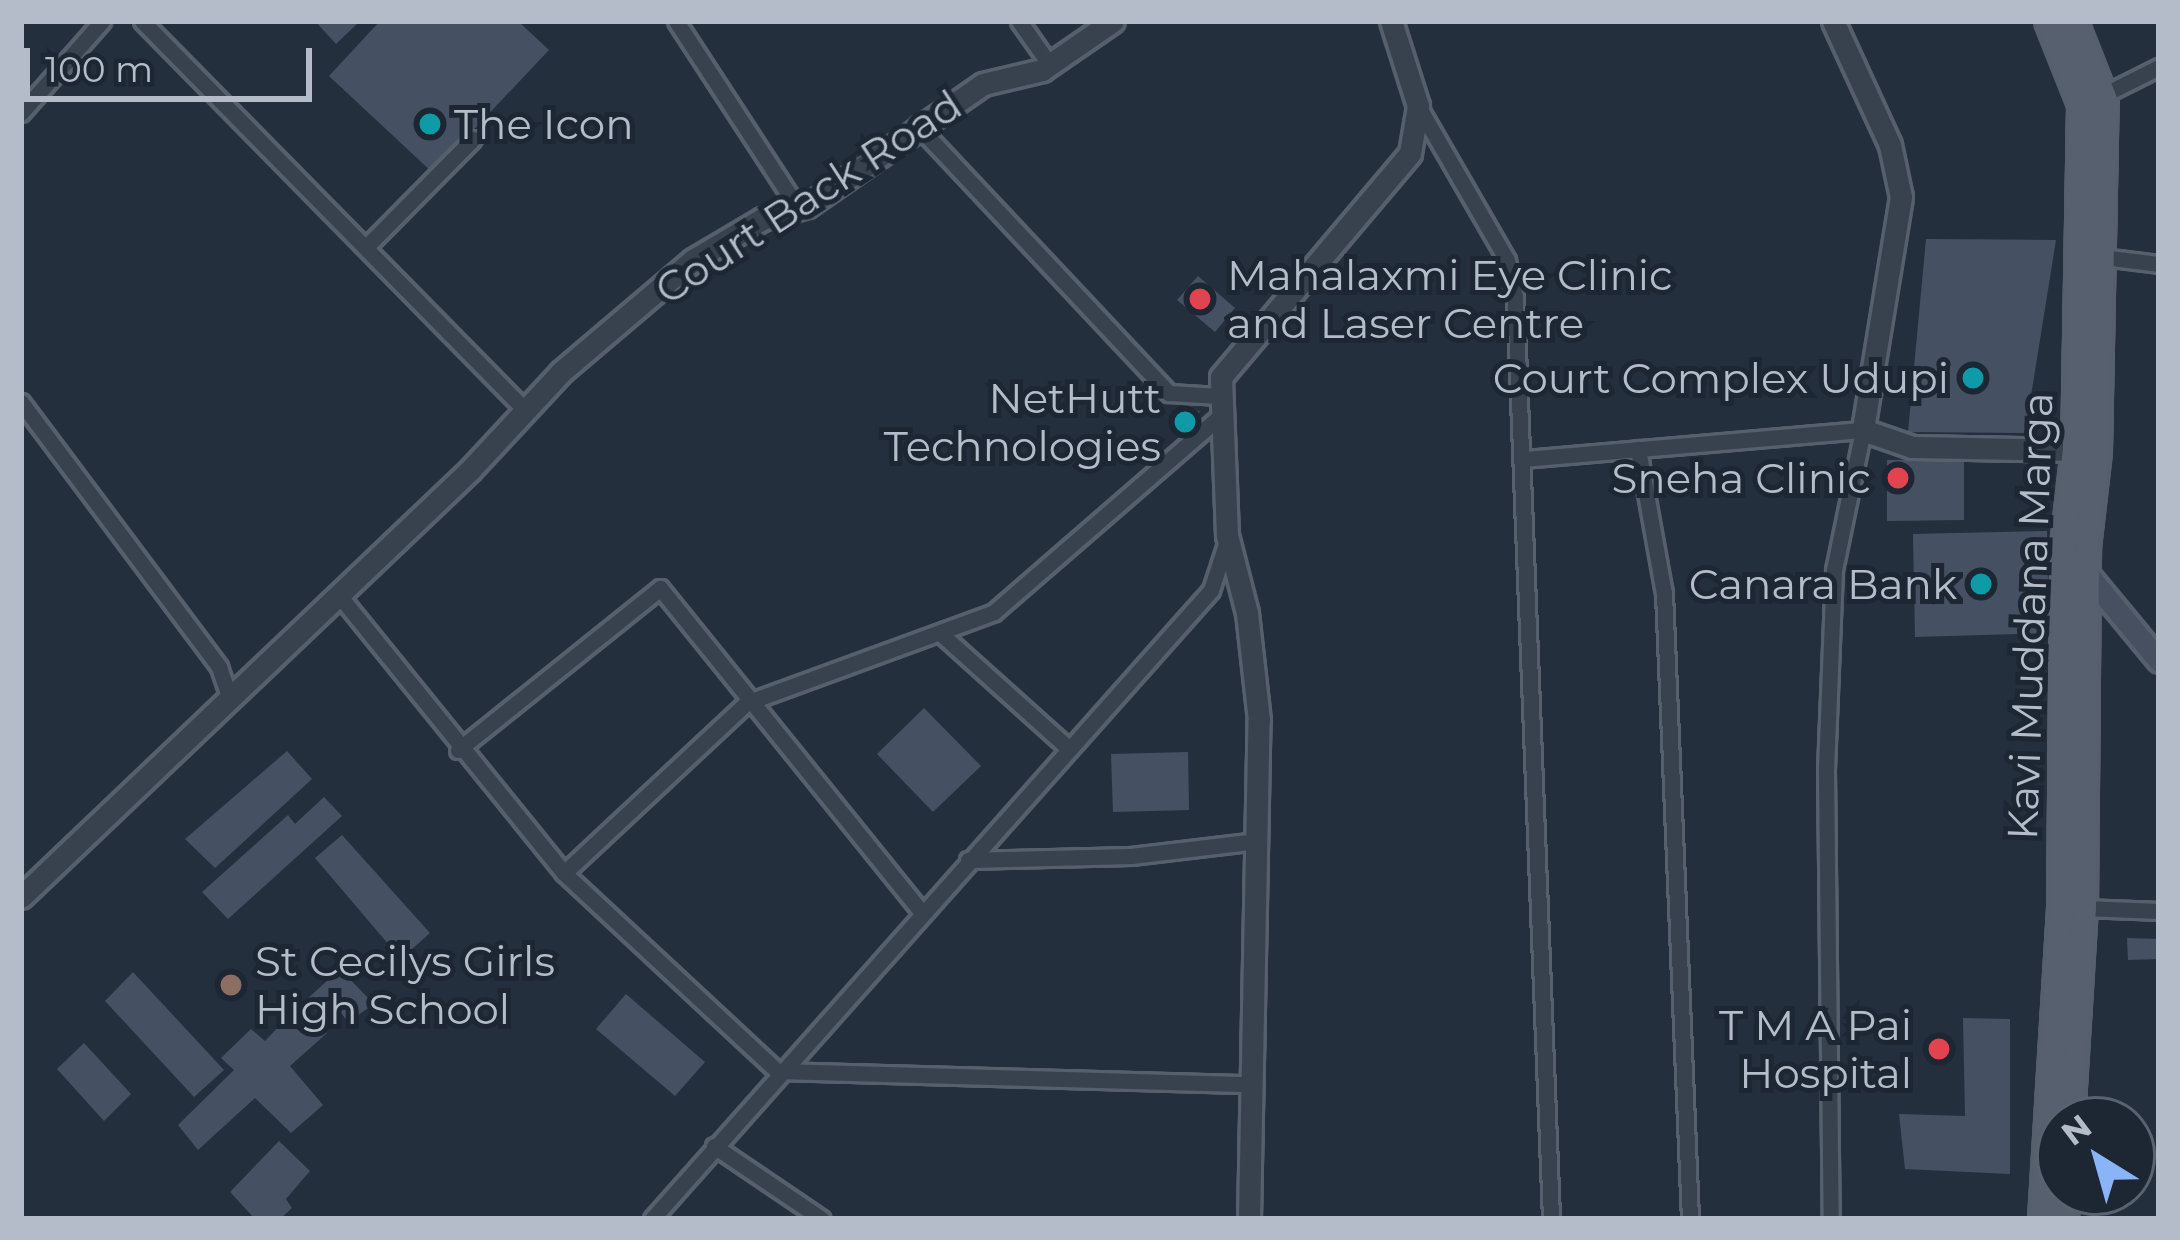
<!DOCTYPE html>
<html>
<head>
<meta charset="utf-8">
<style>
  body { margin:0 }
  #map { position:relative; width:2180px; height:1240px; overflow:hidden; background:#242f3e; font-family:Montserrat,sans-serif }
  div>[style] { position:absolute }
  .building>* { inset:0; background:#455162 }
  .roads { filter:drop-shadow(3px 0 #565f6c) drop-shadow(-3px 0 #565f6c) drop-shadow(0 3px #565f6c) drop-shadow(0 -3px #565f6c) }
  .minor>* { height:15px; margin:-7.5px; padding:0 7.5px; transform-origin:7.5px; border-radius:7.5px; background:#38414e }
  .tertiary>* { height:21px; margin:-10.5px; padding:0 10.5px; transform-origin:10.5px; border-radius:10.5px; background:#38414e }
  .secondary>* { height:21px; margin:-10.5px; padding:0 10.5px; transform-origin:10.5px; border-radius:10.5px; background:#465061 }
  .primary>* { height:24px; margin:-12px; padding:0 12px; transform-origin:12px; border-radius:12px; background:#56606e }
  .dots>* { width:33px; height:33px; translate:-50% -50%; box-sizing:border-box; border:6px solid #1d2633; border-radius:50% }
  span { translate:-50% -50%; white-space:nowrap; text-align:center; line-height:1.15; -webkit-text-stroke:10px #1d2633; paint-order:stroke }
  .poi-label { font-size:42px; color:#b4bcc9 }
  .left { translate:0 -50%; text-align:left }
  .right { translate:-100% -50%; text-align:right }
  .street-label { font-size:42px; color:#b4bcc9 }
  .frame { position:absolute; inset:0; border:24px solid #b4bcc9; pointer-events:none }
  .north { position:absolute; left:2036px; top:1096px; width:120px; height:120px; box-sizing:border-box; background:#1d2633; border:3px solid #59626f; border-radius:50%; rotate:323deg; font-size:33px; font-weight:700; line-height:48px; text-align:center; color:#b4bcc9 }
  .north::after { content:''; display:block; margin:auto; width:42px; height:54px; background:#8ab4f8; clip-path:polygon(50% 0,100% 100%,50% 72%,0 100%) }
  .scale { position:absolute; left:24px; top:48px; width:288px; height:54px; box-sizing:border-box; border:6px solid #b4bcc9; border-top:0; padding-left:15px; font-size:36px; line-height:42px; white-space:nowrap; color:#b4bcc9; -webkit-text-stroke:9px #1d2633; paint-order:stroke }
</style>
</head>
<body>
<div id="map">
  <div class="building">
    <i style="clip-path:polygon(315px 21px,360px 21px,336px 44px)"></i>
    <i style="clip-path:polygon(380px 21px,518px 21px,549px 50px,433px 173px,329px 76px)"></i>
    <i style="clip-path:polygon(1926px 239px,2056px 240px,2025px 433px,1908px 432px)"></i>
    <i style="clip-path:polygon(1198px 276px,1235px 308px,1215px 332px,1177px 300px)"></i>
    <i style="clip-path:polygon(1186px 403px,1200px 412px,1184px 430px,1173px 415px)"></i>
    <i style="clip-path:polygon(1964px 459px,1964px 520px,1887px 521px,1887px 460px)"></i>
    <i style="clip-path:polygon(2047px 531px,2049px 633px,1915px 637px,1913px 534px)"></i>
    <i style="clip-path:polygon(924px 708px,981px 766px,933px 812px,877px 754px)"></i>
    <i style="clip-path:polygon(287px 751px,312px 779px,215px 868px,185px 839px)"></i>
    <i style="clip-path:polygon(1188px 752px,1189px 810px,1113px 812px,1111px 754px)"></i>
    <i style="clip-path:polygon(324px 797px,342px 816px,228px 919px,202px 892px,288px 815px,295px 824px)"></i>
    <i style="clip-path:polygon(342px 835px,430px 933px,401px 959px,315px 858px)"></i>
    <i style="clip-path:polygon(2127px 938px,2159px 939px,2159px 959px,2128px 960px)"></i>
    <i style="clip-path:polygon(340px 969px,374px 1004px,348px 1022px,335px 1005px,322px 1017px,306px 1000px)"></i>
    <i style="clip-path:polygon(133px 972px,224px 1070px,194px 1097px,105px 1001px)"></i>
    <i style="clip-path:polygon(626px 994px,705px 1062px,675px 1096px,596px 1029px)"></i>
    <i style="clip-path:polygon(301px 1003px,327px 1033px,290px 1066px,323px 1105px,291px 1133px,255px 1098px,198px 1150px,178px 1125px,234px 1070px,221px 1058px,251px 1029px,265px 1041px)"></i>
    <i style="clip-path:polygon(1963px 1018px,2010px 1019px,2010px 1174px,1905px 1169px,1899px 1114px,1965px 1116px)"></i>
    <i style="clip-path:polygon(84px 1043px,131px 1094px,104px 1121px,57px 1069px)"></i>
    <i style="clip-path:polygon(279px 1141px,310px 1171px,286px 1199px,292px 1208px,280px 1219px,255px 1219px,230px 1192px)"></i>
  </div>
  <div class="roads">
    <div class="minor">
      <i style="left:142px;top:21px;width:546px;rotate:45.45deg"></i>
      <i style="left:676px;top:21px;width:223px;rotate:56.9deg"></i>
      <i style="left:1019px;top:21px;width:54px;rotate:54.8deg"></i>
      <i style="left:2103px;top:95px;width:63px;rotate:-26.6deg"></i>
      <i style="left:1418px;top:106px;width:178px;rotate:60deg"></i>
      <i style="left:1507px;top:260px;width:38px;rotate:78deg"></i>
      <i style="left:1515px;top:297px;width:923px;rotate:87.76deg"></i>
      <i style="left:21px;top:113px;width:123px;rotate:-48.6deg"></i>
      <i style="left:917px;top:125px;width:368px;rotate:46.8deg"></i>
      <i style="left:1169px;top:393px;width:50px;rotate:3.4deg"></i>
      <i style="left:366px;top:247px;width:152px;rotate:-45.3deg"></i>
      <i style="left:2103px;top:257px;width:56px;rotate:7.1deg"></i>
      <i style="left:21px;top:402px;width:331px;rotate:53.2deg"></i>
      <i style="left:219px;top:667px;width:36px;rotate:71deg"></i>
      <i style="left:1638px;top:449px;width:146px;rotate:79.8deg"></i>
      <i style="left:1664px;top:593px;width:627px;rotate:87.62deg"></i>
      <i style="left:1524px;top:459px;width:340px;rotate:-4.9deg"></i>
      <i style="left:1863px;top:430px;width:143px;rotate:101.7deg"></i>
      <i style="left:1834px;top:570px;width:200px;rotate:92.3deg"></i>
      <i style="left:1826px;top:770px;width:449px;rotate:89.4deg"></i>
      <i style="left:338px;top:594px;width:359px;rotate:51deg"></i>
      <i style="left:564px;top:873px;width:291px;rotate:42.9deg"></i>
      <i style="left:777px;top:1071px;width:474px;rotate:1.6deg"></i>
      <i style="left:940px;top:633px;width:172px;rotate:41.9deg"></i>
      <i style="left:458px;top:750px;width:259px;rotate:-38.7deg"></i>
      <i style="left:660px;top:588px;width:416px;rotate:51.1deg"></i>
      <i style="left:968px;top:860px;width:163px;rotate:-1.4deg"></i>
      <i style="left:1131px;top:856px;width:127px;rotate:-6.8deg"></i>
      <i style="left:564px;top:873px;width:249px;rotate:-43deg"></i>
      <i style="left:746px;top:703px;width:264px;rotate:-20.1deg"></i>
      <i style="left:994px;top:612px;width:298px;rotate:-40.9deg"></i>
      <i style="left:2084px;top:908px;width:75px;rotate:2.3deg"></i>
      <i style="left:714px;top:1146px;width:130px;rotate:34.1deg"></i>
      <i style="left:652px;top:1219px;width:841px;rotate:-48.37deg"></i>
      <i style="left:1211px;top:590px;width:48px;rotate:-71.9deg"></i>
    </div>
    <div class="tertiary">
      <i style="left:1833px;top:21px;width:136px;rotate:65.3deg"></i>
      <i style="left:1890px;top:145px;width:53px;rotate:78.1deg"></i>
      <i style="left:1901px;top:197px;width:236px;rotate:99.3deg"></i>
      <i style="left:1863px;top:430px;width:52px;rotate:19.1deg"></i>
      <i style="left:1912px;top:447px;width:163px;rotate:1.1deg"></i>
      <i style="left:21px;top:897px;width:621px;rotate:-43.56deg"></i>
      <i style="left:471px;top:469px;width:132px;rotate:-47.1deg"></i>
      <i style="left:561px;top:372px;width:173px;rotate:-40.3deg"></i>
      <i style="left:693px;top:260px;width:80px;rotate:-30.7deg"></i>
      <i style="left:762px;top:219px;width:47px;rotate:-16.1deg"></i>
      <i style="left:807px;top:206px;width:214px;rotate:-34.7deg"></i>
      <i style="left:983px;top:84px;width:61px;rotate:-13.3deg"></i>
      <i style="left:1042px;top:70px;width:86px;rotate:-34.6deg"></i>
      <i style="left:1249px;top:1219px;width:499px;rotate:-88.9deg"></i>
      <i style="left:1259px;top:720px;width:108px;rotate:-96.4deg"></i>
      <i style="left:1247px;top:613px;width:81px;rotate:-104.4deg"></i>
      <i style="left:1227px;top:535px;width:158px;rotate:-92.2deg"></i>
      <i style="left:1221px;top:377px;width:293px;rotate:-49.8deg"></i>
      <i style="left:1410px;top:153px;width:48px;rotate:-80.3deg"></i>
      <i style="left:1418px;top:106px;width:89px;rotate:-107.6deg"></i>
    </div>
    <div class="secondary">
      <i style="left:2083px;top:569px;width:119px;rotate:50.4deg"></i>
    </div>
    <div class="primary">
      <i style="left:2071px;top:1120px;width:212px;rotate:-86.5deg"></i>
      <i style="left:2084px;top:908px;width:361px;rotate:-89.5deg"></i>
      <i style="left:2087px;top:547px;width:96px;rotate:-83.4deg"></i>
      <i style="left:2098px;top:452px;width:352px;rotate:-88.9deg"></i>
      <i style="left:2105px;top:100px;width:85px;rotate:-111.4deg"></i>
      <i style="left:2042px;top:1219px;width:312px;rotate:-86.5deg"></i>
      <i style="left:2061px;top:908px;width:362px;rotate:-89.5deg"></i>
      <i style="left:2064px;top:546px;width:97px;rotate:-83.5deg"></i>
      <i style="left:2075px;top:450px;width:346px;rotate:-89deg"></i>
      <i style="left:2081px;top:104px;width:89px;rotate:-111.7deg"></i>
      <i style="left:2065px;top:1219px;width:27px;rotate:-86deg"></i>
    </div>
  </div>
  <div class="dots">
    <i style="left:430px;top:124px;background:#0f9aa8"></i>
    <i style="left:1200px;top:299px;background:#e0444e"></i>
    <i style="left:1973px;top:378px;background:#0f9aa8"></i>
    <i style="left:1185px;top:422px;background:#0f9aa8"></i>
    <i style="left:1898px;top:478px;background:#e0444e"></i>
    <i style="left:1981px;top:584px;background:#0f9aa8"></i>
    <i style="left:231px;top:985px;background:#8d6e63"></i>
    <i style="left:1939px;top:1049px;background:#e0444e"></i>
  </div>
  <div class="poi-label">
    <span class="left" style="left:454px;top:124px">The Icon</span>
    <span class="left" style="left:1227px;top:299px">Mahalaxmi Eye Clinic<br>and Laser Centre</span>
    <span class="right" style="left:1949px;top:378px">Court Complex Udupi</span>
    <span class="right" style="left:1161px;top:422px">NetHutt<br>Technologies</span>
    <span class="right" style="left:1871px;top:478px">Sneha Clinic</span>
    <span class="right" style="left:1957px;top:584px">Canara Bank</span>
    <span class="left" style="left:255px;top:985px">St Cecilys Girls<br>High School</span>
    <span class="right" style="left:1912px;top:1049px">T M A Pai<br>Hospital</span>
  </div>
  <div class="street-label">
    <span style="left:808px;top:197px;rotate:-33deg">Court Back Road</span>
    <span style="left:2030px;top:616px;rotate:-88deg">Kavi Muddana Marga</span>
  </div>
  <div class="frame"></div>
  <div class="north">N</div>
  <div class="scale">100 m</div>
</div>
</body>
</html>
